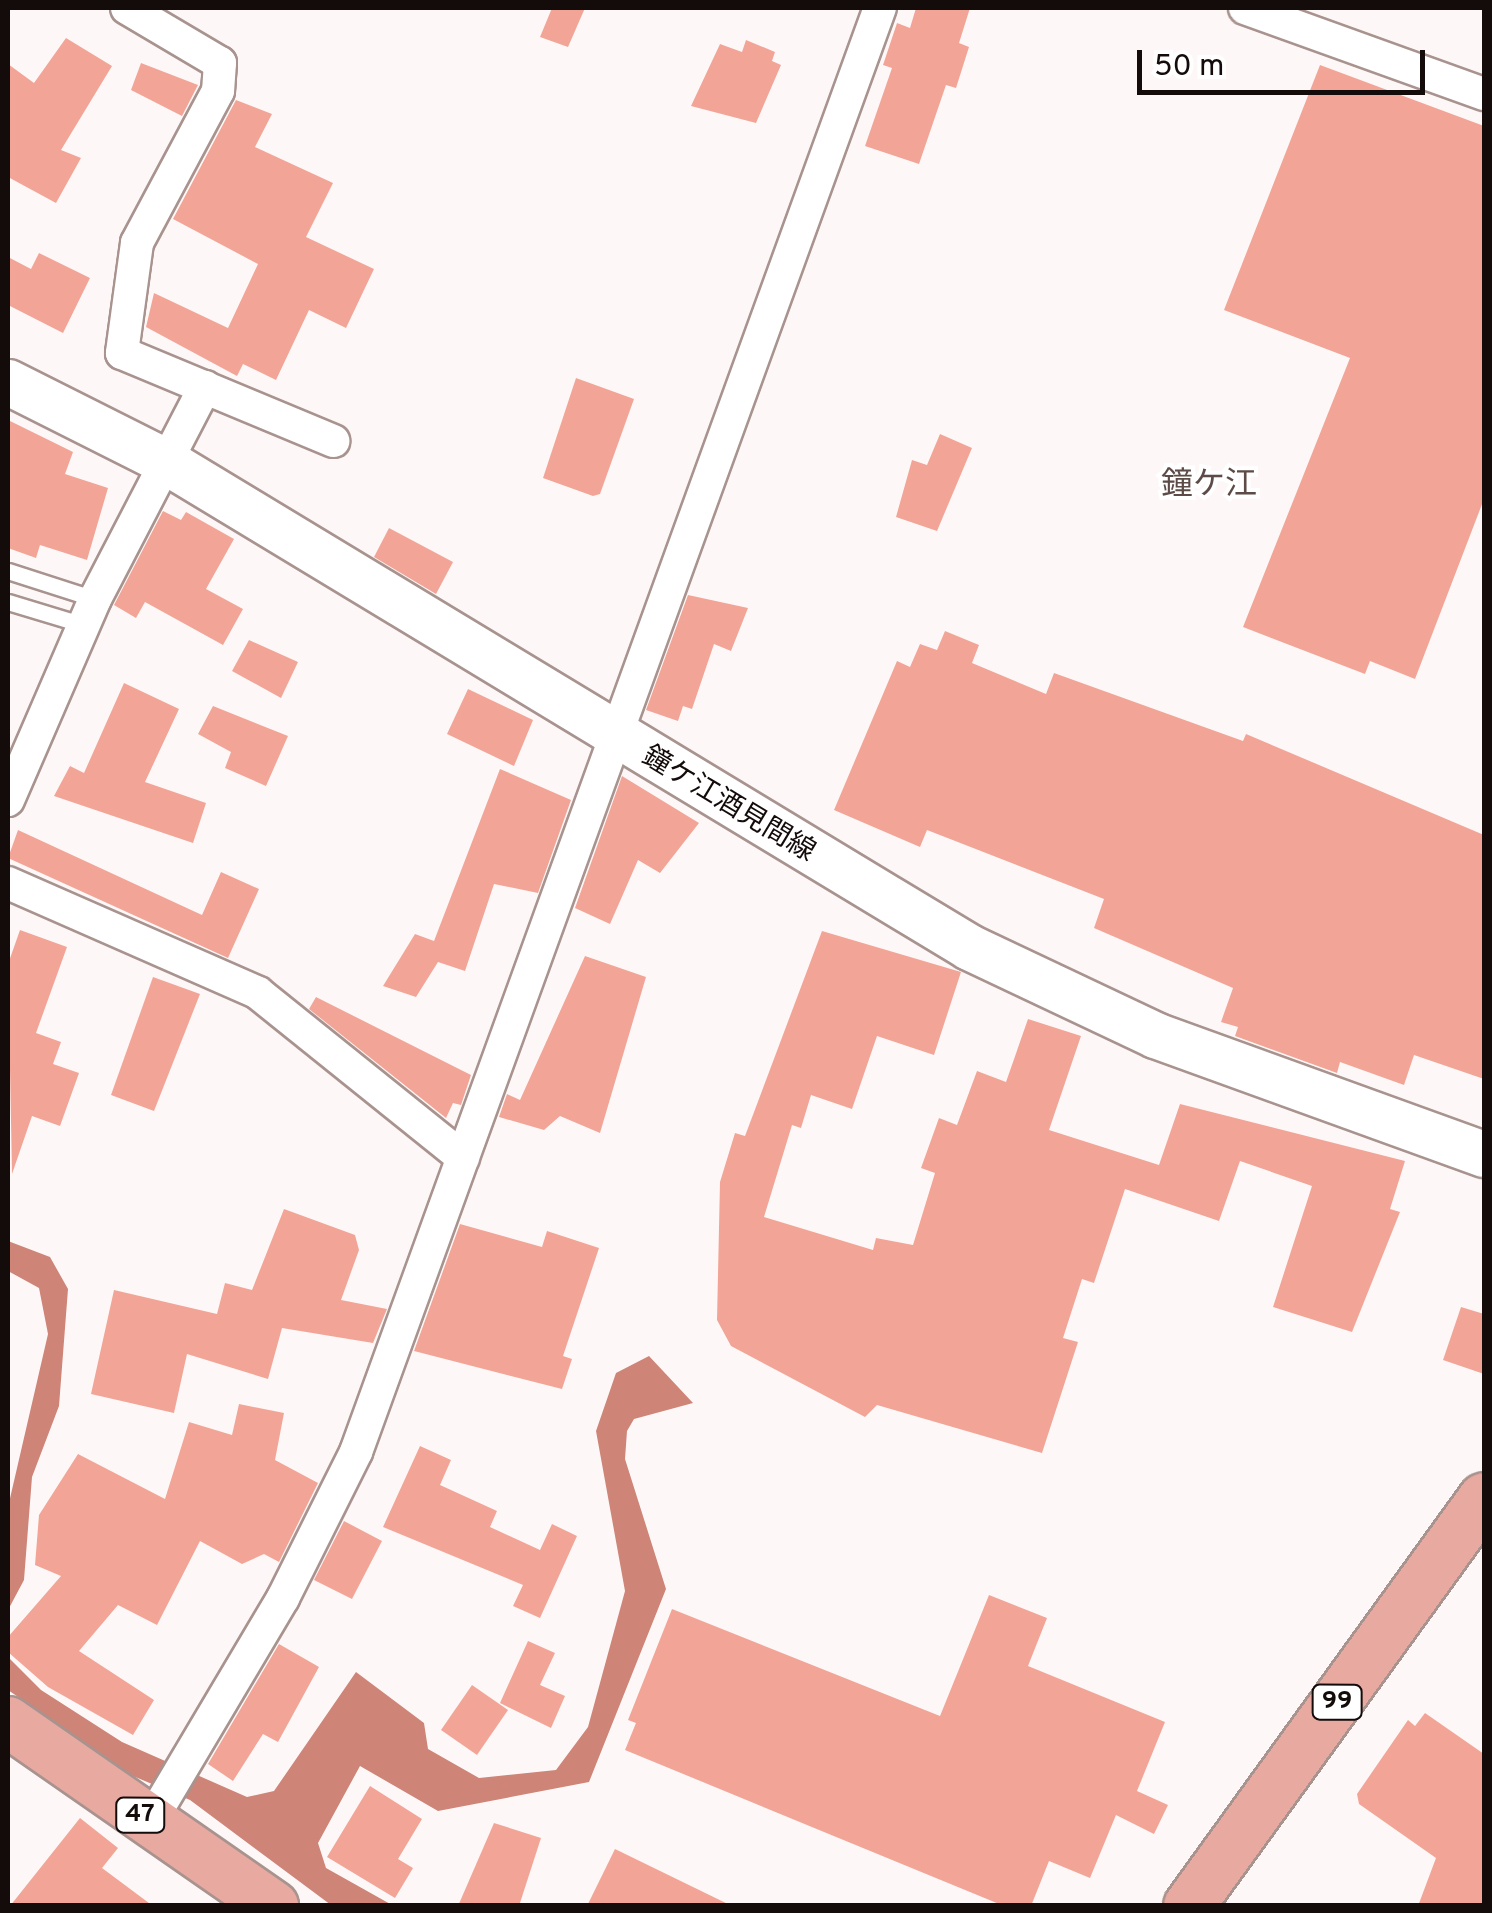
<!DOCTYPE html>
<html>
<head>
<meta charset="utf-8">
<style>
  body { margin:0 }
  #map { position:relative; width:1492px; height:1913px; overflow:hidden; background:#fdf8f7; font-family:Overpass,"Noto Sans JP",sans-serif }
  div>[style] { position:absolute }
  .water>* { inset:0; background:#ce8477 }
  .building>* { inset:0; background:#f2a597 }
  .roads { filter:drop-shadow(2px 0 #a8938f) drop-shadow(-2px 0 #a8938f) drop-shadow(0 2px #a8938f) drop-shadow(0 -2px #a8938f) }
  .service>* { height:15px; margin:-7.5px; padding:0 7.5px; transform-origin:7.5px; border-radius:7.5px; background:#fff }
  .minor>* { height:32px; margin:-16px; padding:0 16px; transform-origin:16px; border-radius:16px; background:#fff }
  .secondary>* { height:45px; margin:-22.5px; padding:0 22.5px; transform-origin:22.5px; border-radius:22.5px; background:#fff }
  .primary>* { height:50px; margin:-25px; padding:0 25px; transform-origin:25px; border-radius:25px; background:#e8aaa0 }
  span { translate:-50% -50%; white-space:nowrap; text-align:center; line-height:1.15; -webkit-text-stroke:8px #fff; paint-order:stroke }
  .shield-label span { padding:2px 8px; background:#fff; border:2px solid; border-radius:8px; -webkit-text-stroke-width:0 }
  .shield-label { font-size:25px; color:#140c0b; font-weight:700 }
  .street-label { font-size:28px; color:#140c0b }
  .quarter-label { font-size:32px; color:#5d4b47 }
  .frame { position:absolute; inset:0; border:10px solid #140c0b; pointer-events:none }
  .scale { position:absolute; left:1137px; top:50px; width:288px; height:45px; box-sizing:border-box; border:5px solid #140c0b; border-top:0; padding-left:12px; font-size:30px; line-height:35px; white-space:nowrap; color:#140c0b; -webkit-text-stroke:8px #fff; paint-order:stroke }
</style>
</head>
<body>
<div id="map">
  <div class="water">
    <i style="clip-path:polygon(8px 1241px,50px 1257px,68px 1289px,59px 1406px,32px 1477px,24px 1580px,8px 1610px,8px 1507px,48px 1334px,39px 1288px,8px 1271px)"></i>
    <i style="clip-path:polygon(649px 1356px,693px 1403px,634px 1419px,627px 1431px,625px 1459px,666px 1589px,589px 1782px,438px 1811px,360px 1766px,318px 1843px,326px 1868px,392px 1905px,331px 1905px,190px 1800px,133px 1776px,8px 1690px,8px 1657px,41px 1690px,122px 1742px,247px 1797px,274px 1791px,356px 1672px,424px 1723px,428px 1749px,479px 1778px,556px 1770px,588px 1727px,625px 1591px,596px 1431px,616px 1373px)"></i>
  </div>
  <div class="building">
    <i style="clip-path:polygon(552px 8px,585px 8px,568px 47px,540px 37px)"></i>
    <i style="clip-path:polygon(916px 8px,970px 8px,959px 43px,969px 47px,956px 88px,946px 85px,919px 164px,865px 146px,892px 68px,883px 65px,897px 23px,910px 28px)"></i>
    <i style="clip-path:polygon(66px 38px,112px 66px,61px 150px,81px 158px,56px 203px,8px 177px,8px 64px,34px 83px)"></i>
    <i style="clip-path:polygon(746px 40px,775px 52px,772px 61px,781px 65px,756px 123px,691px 106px,720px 44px,742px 52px)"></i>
    <i style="clip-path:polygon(141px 63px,198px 85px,182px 116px,131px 90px)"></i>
    <i style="clip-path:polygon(1320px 65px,1484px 126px,1484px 499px,1415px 679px,1370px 661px,1365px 674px,1243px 627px,1350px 358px,1224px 310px)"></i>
    <i style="clip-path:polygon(236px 100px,272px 114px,255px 147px,333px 183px,306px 237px,374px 269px,346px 328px,309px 310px,276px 380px,243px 364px,237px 376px,146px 327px,154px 293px,228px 328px,258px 264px,173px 219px)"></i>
    <i style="clip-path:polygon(39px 253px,90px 278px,63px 333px,8px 305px,8px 257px,31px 269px)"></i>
    <i style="clip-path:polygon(576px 378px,634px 399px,600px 494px,593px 496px,543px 478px)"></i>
    <i style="clip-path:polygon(8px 420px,73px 452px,65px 474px,108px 488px,87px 560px,40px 545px,36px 558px,8px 548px)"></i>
    <i style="clip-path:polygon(940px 434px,972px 448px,937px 531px,896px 517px,912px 460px,927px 465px)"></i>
    <i style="clip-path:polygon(163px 511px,181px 520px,186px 512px,234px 539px,206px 589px,243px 609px,223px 645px,145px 602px,136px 618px,114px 605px)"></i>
    <i style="clip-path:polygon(389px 528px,453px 562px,436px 594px,374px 557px)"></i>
    <i style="clip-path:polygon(688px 595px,748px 608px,731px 651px,714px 644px,692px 709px,683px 706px,678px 721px,646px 710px)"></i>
    <i style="clip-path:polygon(945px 631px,979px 645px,972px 663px,1046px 694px,1054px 673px,1243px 741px,1246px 734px,1484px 835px,1484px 1079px,1414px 1055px,1404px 1085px,1340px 1062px,1337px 1073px,1235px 1036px,1238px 1027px,1221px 1022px,1233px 988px,1094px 928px,1104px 899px,927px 830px,920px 847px,834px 810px,897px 661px,910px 667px,920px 644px,937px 650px)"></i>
    <i style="clip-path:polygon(249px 640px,298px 662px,281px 698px,232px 671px)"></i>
    <i style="clip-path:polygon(124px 683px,179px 709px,145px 782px,206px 803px,193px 843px,54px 796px,70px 766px,84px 773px)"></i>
    <i style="clip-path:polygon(468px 689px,533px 720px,514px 766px,447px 734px)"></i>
    <i style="clip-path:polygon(213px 706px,288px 736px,266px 786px,225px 768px,231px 752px,198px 734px)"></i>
    <i style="clip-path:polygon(500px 769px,571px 800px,538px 893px,494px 884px,465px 971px,438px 962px,416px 997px,383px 986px,415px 934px,434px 941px)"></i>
    <i style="clip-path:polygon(622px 776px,699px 823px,660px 873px,638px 860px,610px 924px,575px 908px)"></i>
    <i style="clip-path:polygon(18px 830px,202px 915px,221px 872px,259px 889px,228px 958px,8px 858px)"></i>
    <i style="clip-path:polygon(20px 930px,67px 947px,36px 1033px,61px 1042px,53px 1064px,79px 1073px,60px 1126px,32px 1116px,12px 1174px,8px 964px)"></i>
    <i style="clip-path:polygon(822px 931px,961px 972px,934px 1055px,877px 1036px,852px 1109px,811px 1095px,801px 1128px,792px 1125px,764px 1217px,873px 1250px,876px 1238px,913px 1245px,935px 1173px,921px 1168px,939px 1118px,957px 1125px,977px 1071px,1006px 1082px,1028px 1019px,1081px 1036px,1049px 1130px,1159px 1165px,1180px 1104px,1405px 1161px,1390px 1209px,1400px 1212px,1352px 1332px,1273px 1307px,1312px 1186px,1240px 1161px,1219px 1221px,1125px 1189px,1094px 1283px,1082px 1279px,1063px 1338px,1078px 1342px,1042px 1453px,877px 1405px,865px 1417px,731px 1346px,717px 1320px,720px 1182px,735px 1133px,745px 1136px)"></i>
    <i style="clip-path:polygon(585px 956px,646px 977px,600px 1133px,560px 1116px,544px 1130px,499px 1117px,507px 1094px,520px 1100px)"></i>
    <i style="clip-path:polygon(153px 977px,200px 994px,154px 1111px,111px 1095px)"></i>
    <i style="clip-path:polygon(316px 997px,471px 1075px,461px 1105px,453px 1103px,446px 1118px,309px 1009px)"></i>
    <i style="clip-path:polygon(284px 1209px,355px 1235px,359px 1250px,341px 1300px,387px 1309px,373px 1343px,282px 1328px,268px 1379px,187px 1354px,174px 1413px,91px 1394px,114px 1290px,217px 1314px,225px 1283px,252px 1290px)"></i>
    <i style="clip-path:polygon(460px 1224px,542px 1247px,547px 1231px,599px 1248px,563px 1356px,572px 1359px,562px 1389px,414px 1351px)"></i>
    <i style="clip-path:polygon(1461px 1307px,1484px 1314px,1484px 1374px,1443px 1360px)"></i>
    <i style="clip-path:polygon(239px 1404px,284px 1413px,275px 1460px,318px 1483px,279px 1562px,264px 1554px,242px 1564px,200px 1541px,157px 1625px,118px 1605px,79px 1651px,154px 1700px,133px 1735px,48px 1687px,8px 1652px,8px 1637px,61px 1576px,35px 1565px,39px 1515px,78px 1454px,165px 1499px,189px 1422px,232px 1435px)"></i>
    <i style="clip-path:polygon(420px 1446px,451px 1460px,440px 1485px,497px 1511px,490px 1527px,540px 1550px,552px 1524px,577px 1536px,540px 1618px,513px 1606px,523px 1585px,383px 1527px)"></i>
    <i style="clip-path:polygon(344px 1521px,382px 1541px,352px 1599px,314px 1580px)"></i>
    <i style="clip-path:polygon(989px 1595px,1047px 1618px,1028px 1666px,1165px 1722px,1137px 1791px,1168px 1805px,1154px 1834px,1116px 1815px,1090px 1878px,1049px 1861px,1031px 1906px,1004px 1906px,625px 1750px,636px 1723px,628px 1720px,672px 1609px,940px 1716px)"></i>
    <i style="clip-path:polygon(528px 1641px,555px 1653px,540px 1685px,565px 1696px,551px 1728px,500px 1703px)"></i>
    <i style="clip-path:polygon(279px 1644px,319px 1667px,278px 1742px,263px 1734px,233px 1781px,208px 1764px)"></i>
    <i style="clip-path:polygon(472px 1685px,508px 1710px,477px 1755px,441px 1730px)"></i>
    <i style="clip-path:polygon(1425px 1713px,1484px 1754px,1484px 1906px,1418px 1906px,1436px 1858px,1359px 1804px,1357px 1794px,1408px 1720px,1415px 1726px)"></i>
    <i style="clip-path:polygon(370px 1786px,422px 1819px,398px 1859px,413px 1868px,395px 1898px,327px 1857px)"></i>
    <i style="clip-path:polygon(80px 1818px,118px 1848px,102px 1868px,153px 1906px,10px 1906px)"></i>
    <i style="clip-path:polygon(494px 1823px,541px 1838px,519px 1906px,458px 1906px)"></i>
    <i style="clip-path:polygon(615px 1849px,732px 1906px,587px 1906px)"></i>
  </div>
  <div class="roads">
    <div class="service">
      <i style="left:8px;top:571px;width:91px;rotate:17.8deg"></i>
      <i style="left:8px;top:602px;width:79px;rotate:16.8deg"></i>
    </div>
    <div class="minor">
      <i style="left:127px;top:8px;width:108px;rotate:30.6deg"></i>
      <i style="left:220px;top:63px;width:28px;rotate:94deg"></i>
      <i style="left:218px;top:91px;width:172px;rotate:118.1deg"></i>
      <i style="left:137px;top:243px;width:111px;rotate:97.8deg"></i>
      <i style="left:122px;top:353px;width:229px;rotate:22.6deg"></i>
      <i style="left:1245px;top:8px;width:254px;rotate:19.8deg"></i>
      <i style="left:8px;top:800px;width:219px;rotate:-66.6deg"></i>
      <i style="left:95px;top:599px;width:239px;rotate:-62.6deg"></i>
      <i style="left:8px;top:883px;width:273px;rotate:23.7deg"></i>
      <i style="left:258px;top:993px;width:263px;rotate:38.8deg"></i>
      <i style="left:150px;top:1822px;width:261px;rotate:-59.3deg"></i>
      <i style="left:283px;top:1598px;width:163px;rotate:-63.4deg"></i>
      <i style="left:356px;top:1452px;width:1536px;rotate:-70.06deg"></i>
    </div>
    <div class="secondary">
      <i style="left:8px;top:382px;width:178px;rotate:26.7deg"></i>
      <i style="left:167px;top:462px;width:937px;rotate:31.16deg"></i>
      <i style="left:969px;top:947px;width:206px;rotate:25.3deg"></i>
      <i style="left:1155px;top:1035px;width:350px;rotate:19.9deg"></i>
    </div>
    <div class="primary">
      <i style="left:8px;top:1722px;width:323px;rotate:34.8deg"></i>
      <i style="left:1189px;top:1906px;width:503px;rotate:-54.13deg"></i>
    </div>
  </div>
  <div class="shield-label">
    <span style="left:1337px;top:1702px">99</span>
    <span style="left:140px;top:1815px">47</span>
  </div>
  <div class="street-label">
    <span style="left:728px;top:805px;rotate:31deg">鐘ケ江酒見間線</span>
  </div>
  <div class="quarter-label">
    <span style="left:1209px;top:486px">鐘ケ江</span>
  </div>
  <div class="frame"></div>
  <div class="scale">50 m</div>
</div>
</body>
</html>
